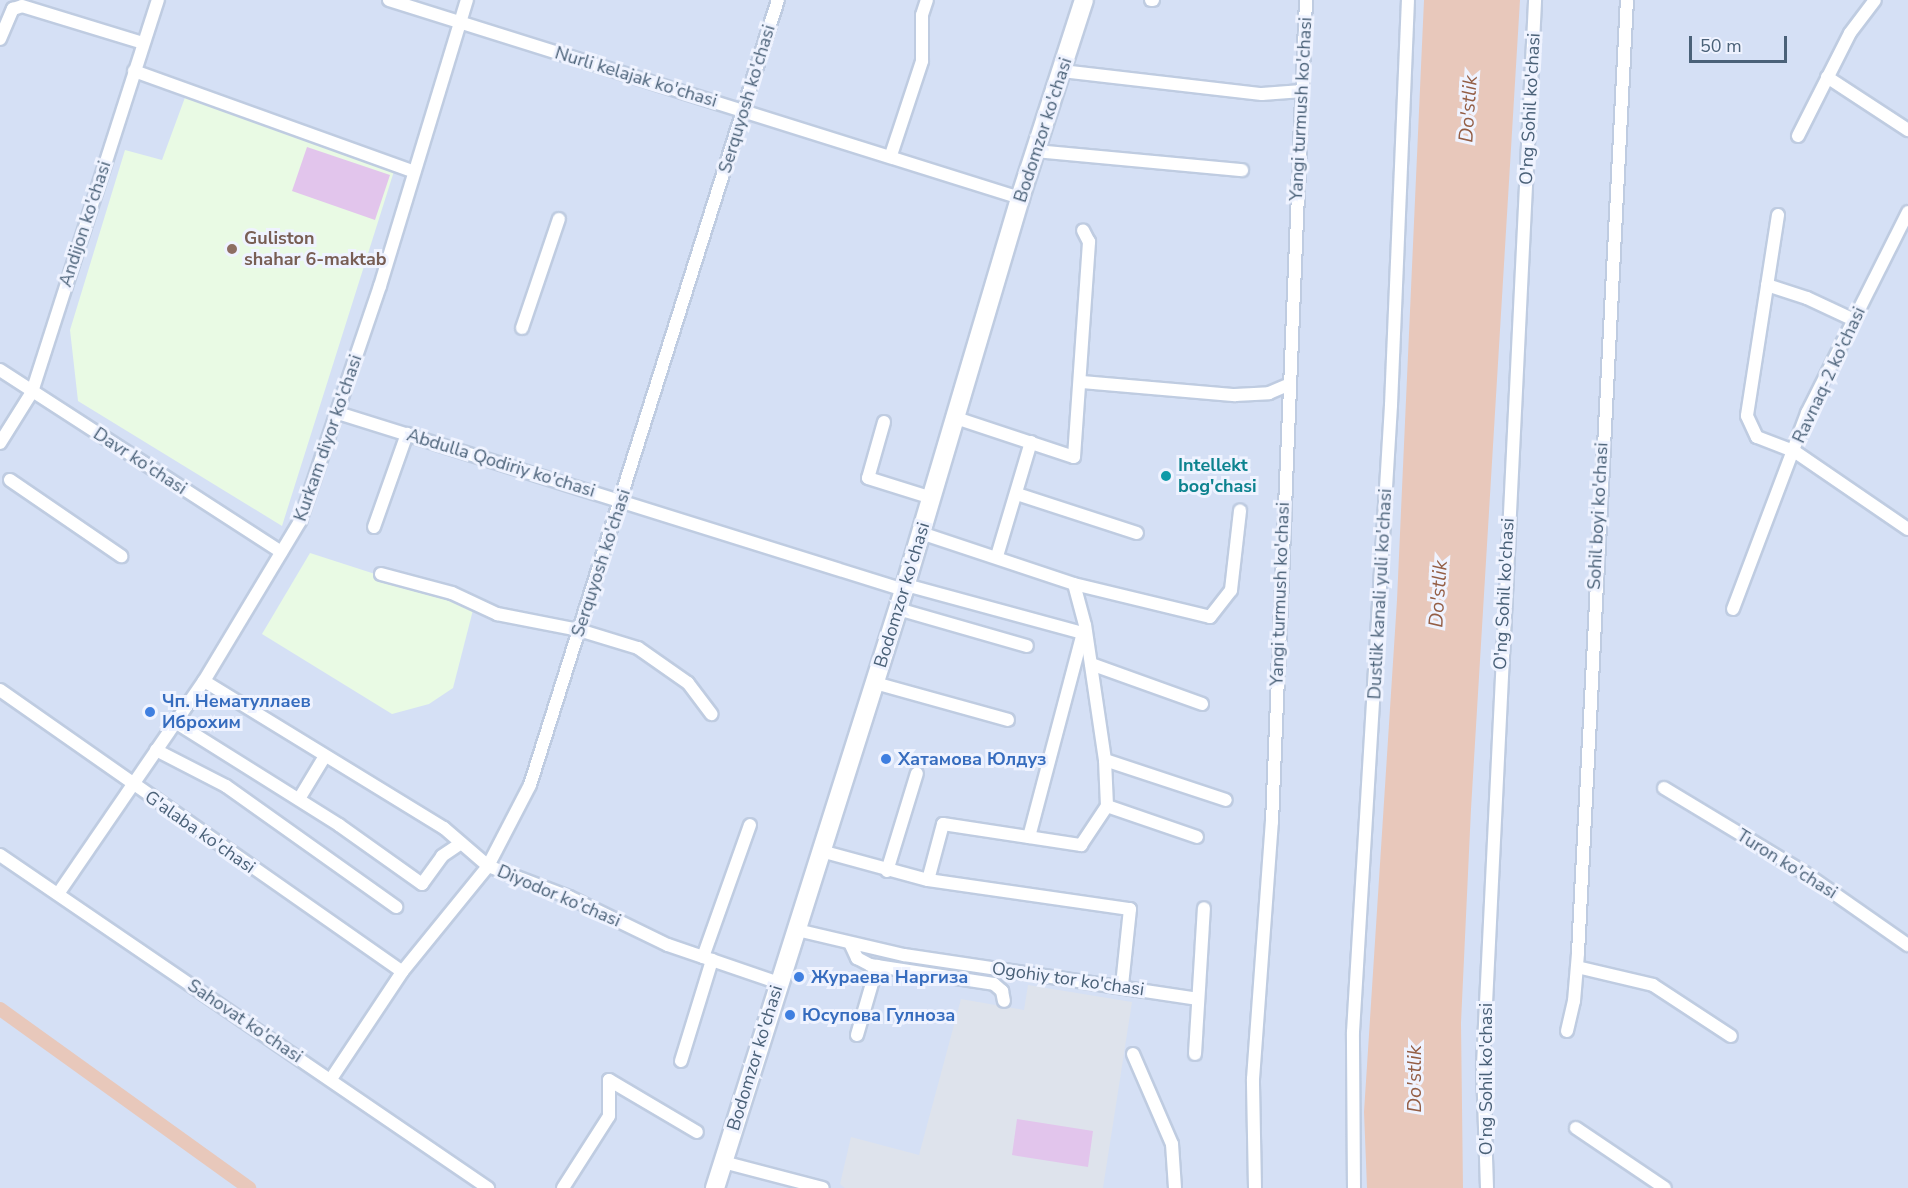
<!DOCTYPE html>
<html>
<head>
<meta charset="utf-8">
<style>
  body { margin:0 }
  #map { position:relative; width:1908px; height:1188px; overflow:hidden; background:#e7edfd; font-family:"Nunito Sans",sans-serif }
  div>[style] { position:absolute }
  .residential>* { inset:0; background:#d5e0f5 }
  .industrial>* { inset:0; background:#dee3ec }
  .education>* { inset:0; background:#e9fae4 }
  .green>* { inset:0; background:#e2c5ec }
  .water>* { inset:0; background:#e8c8bb }
  .canal>* { height:14px; margin:-7px; padding:0 7px; transform-origin:7px; border-radius:7px; background:#e8c8bb }
  .roads { filter:drop-shadow(2px 0 #bfcce1) drop-shadow(-2px 0 #bfcce1) drop-shadow(0 2px #bfcce1) drop-shadow(0 -2px #bfcce1) }
  .street>* { height:12px; margin:-6px; padding:0 6px; transform-origin:6px; border-radius:6px; background:#fff }
  .secondary>* { height:18px; margin:-9px; padding:0 9px; transform-origin:9px; border-radius:9px; background:#fff }
  .dots>* { width:16px; height:16px; translate:-50% -50%; box-sizing:border-box; border:3px solid #eff3ff; border-radius:50% }
  span { translate:-50% -50%; white-space:nowrap; text-align:center; line-height:1.15; -webkit-text-stroke:6px #eff3ff; paint-order:stroke }
  .street-label { font-size:18px; color:#4a6178 }
  .education-label { font-size:18px; color:#785e54; font-weight:700 }
  .left { translate:0 -50%; text-align:left }
  .culture-label { font-size:18px; color:#0d838f; font-weight:700 }
  .shop-label { font-size:18px; color:#366cbe; font-weight:700 }
  .water-label { font-size:20px; color:#945e45; font-style:italic }
  .scale { position:absolute; left:1689px; top:36px; width:98px; height:27px; box-sizing:border-box; border:3px solid #4a6178; border-top:0; padding-left:8px; font-size:18px; line-height:21px; white-space:nowrap; color:#4a6178; -webkit-text-stroke:4px #eff3ff; paint-order:stroke }
</style>
</head>
<body>
<div id="map">
  <div class="residential">
    <i style="clip-path:polygon(0 0,1908px 0,1908px 1188px,0 1188px)"></i>
  </div>
  <div class="industrial">
    <i style="clip-path:polygon(1028px 985px,1132px 1002px,1103px 1188px,845px 1188px,840px 1184px,851px 1137px,919px 1155px,961px 999px,1024px 1010px)"></i>
  </div>
  <div class="education">
    <i style="clip-path:polygon(187px 92px,395px 168px,282px 526px,78px 401px,70px 330px,125px 150px,162px 160px)"></i>
    <i style="clip-path:polygon(310px 553px,474px 606px,453px 688px,429px 704px,392px 714px,262px 634px)"></i>
  </div>
  <div class="green">
    <i style="clip-path:polygon(307px 147px,390px 175px,375px 220px,292px 191px)"></i>
    <i style="clip-path:polygon(1017px 1119px,1093px 1131px,1088px 1167px,1012px 1155px)"></i>
  </div>
  <div class="water">
    <i style="clip-path:polygon(1424px 0,1520px 0,1471px 809px,1461px 1023px,1463px 1188px,1367px 1188px,1364px 1112px,1397px 600px)"></i>
  </div>
  <div class="canal">
    <i style="left:0;top:1009px;width:307px;rotate:35.7deg"></i>
  </div>
  <div class="roads">
    <div class="street">
      <i style="left:389px;top:0;width:661px;rotate:17.42deg"></i>
      <i style="left:1151px;top:0;width:2px"></i>
      <i style="left:0;top:39px;width:33px;rotate:-67deg"></i>
      <i style="left:13px;top:9px;width:9px;rotate:-18deg"></i>
      <i style="left:22px;top:6px;width:127px;rotate:17deg"></i>
      <i style="left:134px;top:71px;width:295px;rotate:19.8deg"></i>
      <i style="left:1062px;top:71px;width:201px;rotate:6.6deg"></i>
      <i style="left:1262px;top:94px;width:40px;rotate:-4.3deg"></i>
      <i style="left:1827px;top:77px;width:97px;rotate:33.2deg"></i>
      <i style="left:1798px;top:136px;width:115px;rotate:-63.2deg"></i>
      <i style="left:1850px;top:33px;width:41px;rotate:-52.9deg"></i>
      <i style="left:1036px;top:151px;width:207px;rotate:5.3deg"></i>
      <i style="left:891px;top:155px;width:99px;rotate:-71.7deg"></i>
      <i style="left:922px;top:61px;width:46px;rotate:-90deg"></i>
      <i style="left:922px;top:15px;width:16px;rotate:-72deg"></i>
      <i style="left:1778px;top:215px;width:203px;rotate:98.8deg"></i>
      <i style="left:1747px;top:416px;width:23px;rotate:65deg"></i>
      <i style="left:1757px;top:437px;width:40px;rotate:21deg"></i>
      <i style="left:1794px;top:451px;width:138px;rotate:34.4deg"></i>
      <i style="left:1767px;top:285px;width:42px;rotate:18deg"></i>
      <i style="left:1807px;top:298px;width:52px;rotate:25.1deg"></i>
      <i style="left:522px;top:328px;width:115px;rotate:-71.3deg"></i>
      <i style="left:0;top:370px;width:335px;rotate:32.9deg"></i>
      <i style="left:1082px;top:382px;width:154px;rotate:4.9deg"></i>
      <i style="left:1235px;top:395px;width:34px;rotate:-3deg"></i>
      <i style="left:1269px;top:393px;width:21px;rotate:-23deg"></i>
      <i style="left:338px;top:413px;width:593px;rotate:17.37deg"></i>
      <i style="left:956px;top:418px;width:124px;rotate:18.3deg"></i>
      <i style="left:1074px;top:457px;width:216px;rotate:-86deg"></i>
      <i style="left:1089px;top:242px;width:13px;rotate:-117deg"></i>
      <i style="left:884px;top:422px;width:58px;rotate:105.9deg"></i>
      <i style="left:868px;top:478px;width:67px;rotate:17.4deg"></i>
      <i style="left:0;top:443px;width:60px;rotate:-57.9deg"></i>
      <i style="left:32px;top:392px;width:412px;rotate:-72.2deg"></i>
      <i style="left:10px;top:480px;width:135px;rotate:34.4deg"></i>
      <i style="left:1017px;top:494px;width:126px;rotate:18deg"></i>
      <i style="left:374px;top:527px;width:99px;rotate:-70.5deg"></i>
      <i style="left:921px;top:533px;width:161px;rotate:18.4deg"></i>
      <i style="left:1074px;top:584px;width:140px;rotate:13.6deg"></i>
      <i style="left:1210px;top:617px;width:34px;rotate:-52deg"></i>
      <i style="left:1231px;top:590px;width:80px;rotate:-83.5deg"></i>
      <i style="left:997px;top:556px;width:119px;rotate:-73.4deg"></i>
      <i style="left:381px;top:574px;width:73px;rotate:15deg"></i>
      <i style="left:452px;top:593px;width:50px;rotate:25deg"></i>
      <i style="left:497px;top:614px;width:84px;rotate:11deg"></i>
      <i style="left:579px;top:630px;width:62px;rotate:17deg"></i>
      <i style="left:638px;top:648px;width:61px;rotate:35deg"></i>
      <i style="left:688px;top:683px;width:39px;rotate:53deg"></i>
      <i style="left:906px;top:585px;width:183px;rotate:15.2deg"></i>
      <i style="left:898px;top:609px;width:134px;rotate:16deg"></i>
      <i style="left:1733px;top:609px;width:210px;rotate:-69.3deg"></i>
      <i style="left:1807px;top:413px;width:225px;rotate:-63.3deg"></i>
      <i style="left:1091px;top:664px;width:118px;rotate:19.8deg"></i>
      <i style="left:204px;top:681px;width:281px;rotate:31.5deg"></i>
      <i style="left:444px;top:828px;width:58px;rotate:40.8deg"></i>
      <i style="left:488px;top:866px;width:87px;rotate:20.9deg"></i>
      <i style="left:569px;top:897px;width:110px;rotate:25.9deg"></i>
      <i style="left:668px;top:945px;width:117px;rotate:18.9deg"></i>
      <i style="left:875px;top:683px;width:138px;rotate:15.5deg"></i>
      <i style="left:0;top:690px;width:491px;rotate:35deg"></i>
      <i style="left:175px;top:722px;width:194px;rotate:32.1deg"></i>
      <i style="left:339px;top:825px;width:102px;rotate:35.4deg"></i>
      <i style="left:422px;top:884px;width:34px;rotate:-54deg"></i>
      <i style="left:442px;top:856px;width:23px;rotate:-34deg"></i>
      <i style="left:156px;top:750px;width:79px;rotate:27.2deg"></i>
      <i style="left:226px;top:786px;width:209px;rotate:35.4deg"></i>
      <i style="left:1105px;top:760px;width:127px;rotate:18.3deg"></i>
      <i style="left:1664px;top:788px;width:165px;rotate:31.1deg"></i>
      <i style="left:1805px;top:873px;width:126px;rotate:35deg"></i>
      <i style="left:299px;top:799px;width:50px;rotate:-58.8deg"></i>
      <i style="left:1107px;top:806px;width:95px;rotate:19deg"></i>
      <i style="left:1029px;top:837px;width:212px;rotate:-75.2deg"></i>
      <i style="left:821px;top:851px;width:111px;rotate:15.2deg"></i>
      <i style="left:928px;top:880px;width:58px;rotate:-75deg"></i>
      <i style="left:943px;top:824px;width:140px;rotate:8.7deg"></i>
      <i style="left:1081px;top:845px;width:47px;rotate:-56.3deg"></i>
      <i style="left:1107px;top:806px;width:46px;rotate:-92.5deg"></i>
      <i style="left:1105px;top:760px;width:136px;rotate:-98.4deg"></i>
      <i style="left:1085px;top:625px;width:42px;rotate:-105deg"></i>
      <i style="left:0;top:855px;width:591px;rotate:34.31deg"></i>
      <i style="left:887px;top:871px;width:102px;rotate:-73deg"></i>
      <i style="left:928px;top:880px;width:204px;rotate:8.2deg"></i>
      <i style="left:1130px;top:909px;width:76px;rotate:96deg"></i>
      <i style="left:58px;top:894px;width:258px;rotate:-55.6deg"></i>
      <i style="left:204px;top:681px;width:187px;rotate:-59deg"></i>
      <i style="left:300px;top:521px;width:248px;rotate:-71.2deg"></i>
      <i style="left:380px;top:286px;width:299px;rotate:-73.1deg"></i>
      <i style="left:797px;top:930px;width:110px;rotate:13.2deg"></i>
      <i style="left:904px;top:955px;width:296px;rotate:8.5deg"></i>
      <i style="left:850px;top:943px;width:17px;rotate:65deg"></i>
      <i style="left:857px;top:958px;width:15px;rotate:28deg"></i>
      <i style="left:870px;top:965px;width:125px;rotate:8.7deg"></i>
      <i style="left:994px;top:984px;width:11px;rotate:41deg"></i>
      <i style="left:1002px;top:991px;width:10px;rotate:79deg"></i>
      <i style="left:703px;top:957px;width:140px;rotate:-70.4deg"></i>
      <i style="left:1577px;top:967px;width:78px;rotate:13.3deg"></i>
      <i style="left:1653px;top:985px;width:93px;rotate:33.2deg"></i>
      <i style="left:1567px;top:1031px;width:31px;rotate:-77deg"></i>
      <i style="left:1574px;top:1001px;width:48px;rotate:-85.2deg"></i>
      <i style="left:1578px;top:953px;width:954px;rotate:-87.06deg"></i>
      <i style="left:857px;top:1035px;width:72px;rotate:-73.8deg"></i>
      <i style="left:1133px;top:1054px;width:98px;rotate:66.6deg"></i>
      <i style="left:1172px;top:1144px;width:44px;rotate:86.1deg"></i>
      <i style="left:1195px;top:1054px;width:146px;rotate:-86.5deg"></i>
      <i style="left:681px;top:1061px;width:106px;rotate:-72.9deg"></i>
      <i style="left:331px;top:1079px;width:128px;rotate:-56.4deg"></i>
      <i style="left:402px;top:972px;width:136px;rotate:-50.9deg"></i>
      <i style="left:488px;top:866px;width:91px;rotate:-62.6deg"></i>
      <i style="left:530px;top:785px;width:823px;rotate:-72.47deg"></i>
      <i style="left:609px;top:1080px;width:102px;rotate:30.6deg"></i>
      <i style="left:1576px;top:1128px;width:107px;rotate:34deg"></i>
      <i style="left:723px;top:1162px;width:103px;rotate:14.6deg"></i>
      <i style="left:563px;top:1188px;width:85px;rotate:-57.4deg"></i>
      <i style="left:609px;top:1116px;width:36px;rotate:-90deg"></i>
      <i style="left:1255px;top:1188px;width:109px;rotate:-91.1deg"></i>
      <i style="left:1253px;top:1079px;width:258px;rotate:-85.8deg"></i>
      <i style="left:1272px;top:822px;width:823px;rotate:-87.63deg"></i>
      <i style="left:1354px;top:1188px;width:156px;rotate:-90.4deg"></i>
      <i style="left:1353px;top:1032px;width:628px;rotate:-86.53deg"></i>
      <i style="left:1391px;top:405px;width:405px;rotate:-87.6deg"></i>
      <i style="left:1487px;top:1188px;width:123px;rotate:-91.9deg"></i>
      <i style="left:1483px;top:1065px;width:1066px;rotate:-87.2deg"></i>
    </div>
    <div class="secondary">
      <i style="left:715px;top:1188px;width:627px;rotate:-72.46deg"></i>
      <i style="left:904px;top:590px;width:409px;rotate:-73.5deg"></i>
      <i style="left:1020px;top:198px;width:208px;rotate:-72.1deg"></i>
    </div>
  </div>
  <div class="dots">
    <i style="left:232px;top:249px;background:#8d6e63"></i>
    <i style="left:1166px;top:476px;background:#0f9aa8"></i>
    <i style="left:150px;top:712px;background:#3f7fe0"></i>
    <i style="left:886px;top:759px;background:#3f7fe0"></i>
    <i style="left:799px;top:977px;background:#3f7fe0"></i>
    <i style="left:790px;top:1015px;background:#3f7fe0"></i>
  </div>
  <div class="street-label">
    <span style="left:636px;top:77px;rotate:17deg">Nurli kelajak ko'chasi</span>
    <span style="left:747px;top:99px;rotate:-73deg">Serquyosh ko'chasi</span>
    <span style="left:1301px;top:109px;rotate:-87deg">Yangi turmush ko'chasi</span>
    <span style="left:1530px;top:109px;rotate:-87deg">O'ng Sohil ko'chasi</span>
    <span style="left:1043px;top:130px;rotate:-72deg">Bodomzor ko'chasi</span>
    <span style="left:85px;top:224px;rotate:-72deg">Andijon ko'chasi</span>
    <span style="left:1829px;top:375px;rotate:-65deg">Ravnaq-2 ko'chasi</span>
    <span style="left:328px;top:438px;rotate:-71deg">Kurkam diyor ko'chasi</span>
    <span style="left:140px;top:461px;rotate:33deg">Davr ko'chasi</span>
    <span style="left:501px;top:463px;rotate:17deg">Abdulla Qodiriy ko'chasi</span>
    <span style="left:1598px;top:516px;rotate:-87deg">Sohil boyi ko'chasi</span>
    <span style="left:601px;top:563px;rotate:-72deg">Serquyosh ko'chasi</span>
    <span style="left:1280px;top:594px;rotate:-88deg">Yangi turmush ko'chasi</span>
    <span style="left:1380px;top:594px;rotate:-87deg">Dustlik kanali yuli ko'chasi</span>
    <span style="left:1504px;top:594px;rotate:-87deg">O'ng Sohil ko'chasi</span>
    <span style="left:902px;top:595px;rotate:-73deg">Bodomzor ko'chasi</span>
    <span style="left:200px;top:832px;rotate:35deg">G'alaba ko'chasi</span>
    <span style="left:1787px;top:864px;rotate:32deg">Turon ko'chasi</span>
    <span style="left:559px;top:896px;rotate:23deg">Diyodor ko'chasi</span>
    <span style="left:1068px;top:979px;rotate:8deg">Ogohiy tor ko'chasi</span>
    <span style="left:245px;top:1021px;rotate:34deg">Sahovat ko'chasi</span>
    <span style="left:755px;top:1058px;rotate:-73deg">Bodomzor ko'chasi</span>
    <span style="left:1486px;top:1079px;rotate:-90deg">O'ng Sohil ko'chasi</span>
  </div>
  <div class="education-label">
    <span class="left" style="left:244px;top:249px">Guliston<br>shahar 6-maktab</span>
  </div>
  <div class="culture-label">
    <span class="left" style="left:1178px;top:476px">Intellekt<br>bog'chasi</span>
  </div>
  <div class="shop-label">
    <span class="left" style="left:162px;top:712px">Чп. Нематуллаев<br>Иброхим</span>
    <span class="left" style="left:898px;top:759px">Хатамова Юлдуз</span>
    <span class="left" style="left:811px;top:977px">Жураева Наргиза</span>
    <span class="left" style="left:802px;top:1015px">Юсупова Гулноза</span>
  </div>
  <div class="water-label">
    <span style="left:1468px;top:109px;rotate:-86deg">Do'stlik</span>
    <span style="left:1438px;top:594px;rotate:-86deg">Do'stlik</span>
    <span style="left:1414px;top:1079px;rotate:-90deg">Do'stlik</span>
  </div>
  <div class="scale">50 m</div>
</div>
</body>
</html>
